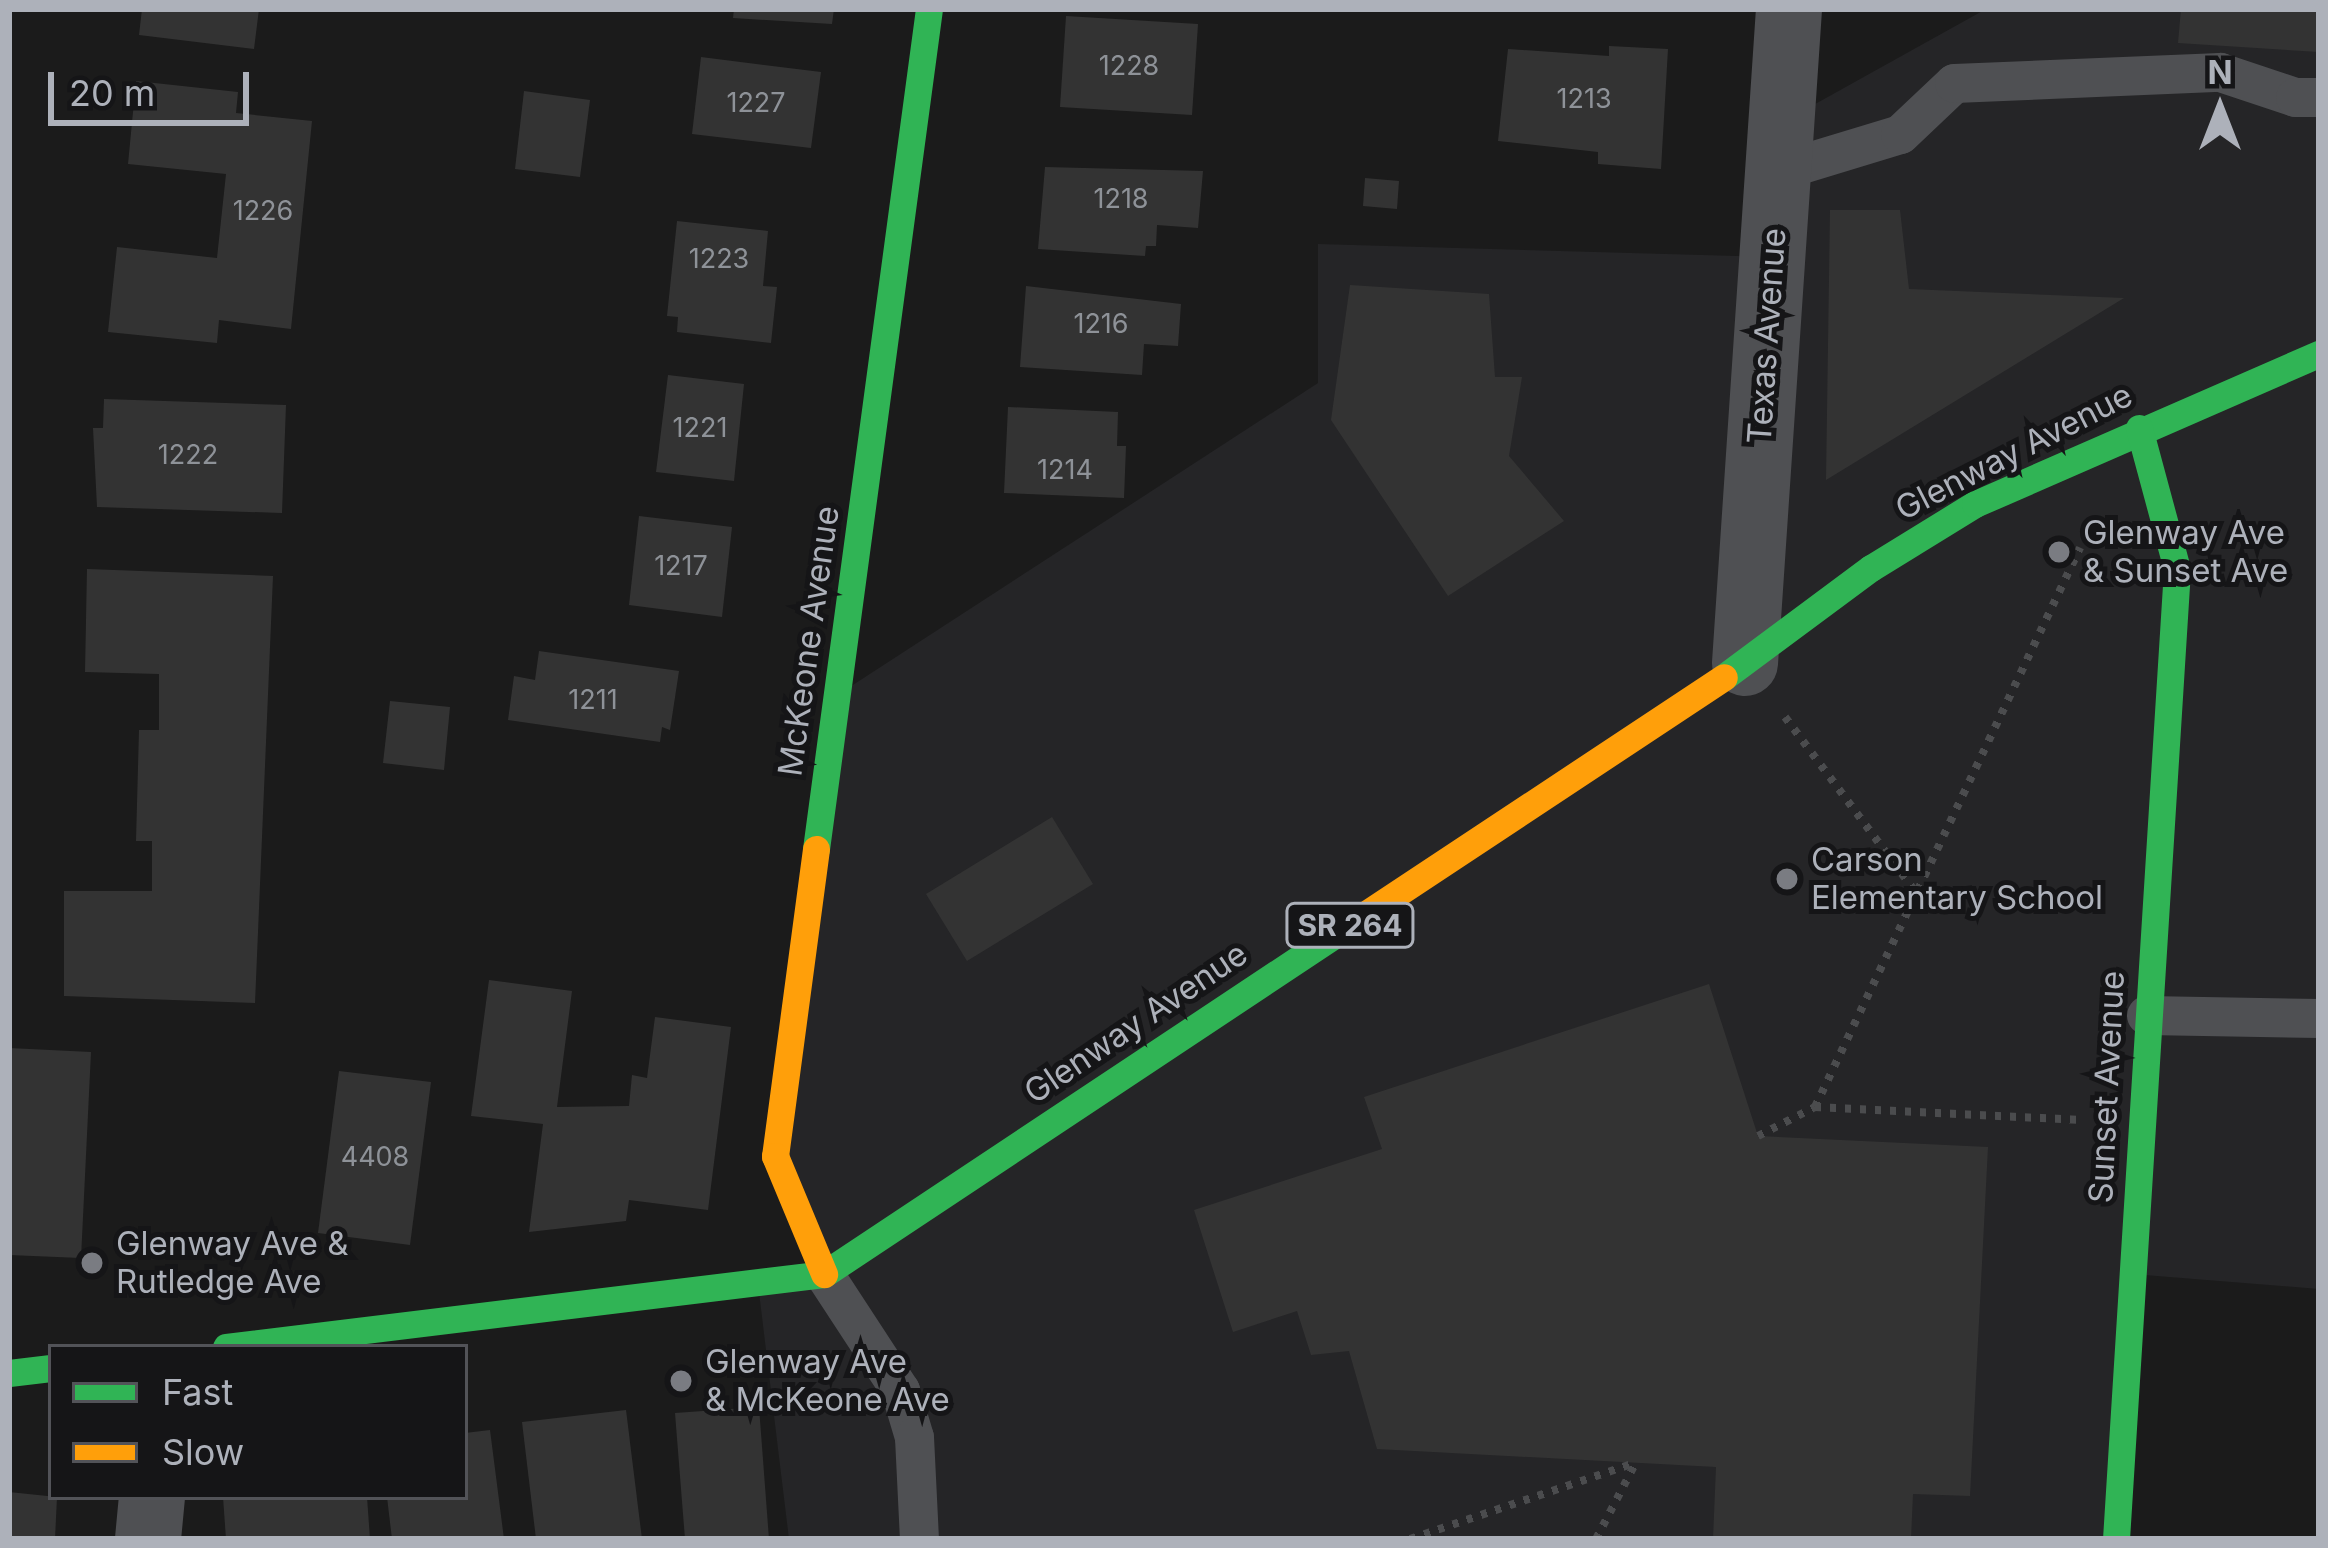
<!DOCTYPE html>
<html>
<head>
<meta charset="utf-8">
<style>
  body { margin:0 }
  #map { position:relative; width:2328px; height:1548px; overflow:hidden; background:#1b1b1b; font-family:Inter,sans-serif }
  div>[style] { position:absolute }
  .built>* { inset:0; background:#252527 }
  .building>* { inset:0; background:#333 }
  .path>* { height:8px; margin-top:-4px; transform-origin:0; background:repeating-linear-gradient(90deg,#4b4c4e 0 6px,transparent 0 15px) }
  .lane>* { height:39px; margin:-19.5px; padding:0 19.5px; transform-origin:19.5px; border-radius:19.5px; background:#4f5053 }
  .street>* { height:66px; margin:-33px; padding:0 33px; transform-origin:33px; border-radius:33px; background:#4f5053 }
  .fast>* { height:27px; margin:-13.5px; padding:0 13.5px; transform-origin:13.5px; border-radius:13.5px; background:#30b455 }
  .slow>* { height:27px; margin:-13.5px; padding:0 13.5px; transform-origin:13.5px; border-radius:13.5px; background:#ff9f0a }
  .dots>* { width:33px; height:33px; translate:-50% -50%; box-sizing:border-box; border:6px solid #151517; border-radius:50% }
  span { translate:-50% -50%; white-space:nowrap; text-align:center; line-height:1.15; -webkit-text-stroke:10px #151517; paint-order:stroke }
  .number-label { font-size:27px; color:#8e9298 }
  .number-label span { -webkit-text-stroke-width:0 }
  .shield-label span { padding:3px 9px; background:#151517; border:3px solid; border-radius:9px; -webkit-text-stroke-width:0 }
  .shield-label { font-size:30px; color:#adb1ba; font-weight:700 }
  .street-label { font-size:33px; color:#adb1ba }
  .poi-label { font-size:33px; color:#adb1ba }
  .left { translate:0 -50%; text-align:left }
  .frame { position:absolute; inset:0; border:12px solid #adb1ba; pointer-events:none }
  .legend { position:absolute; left:48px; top:1344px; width:420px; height:156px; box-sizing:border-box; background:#151517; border:3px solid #525358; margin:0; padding:15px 21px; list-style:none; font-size:36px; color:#adb1ba }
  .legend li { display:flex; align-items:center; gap:24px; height:60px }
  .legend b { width:60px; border:3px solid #525358 }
  .north { position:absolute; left:2160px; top:48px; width:120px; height:120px; -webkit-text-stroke:9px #151517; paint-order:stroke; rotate:0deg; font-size:33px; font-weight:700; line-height:48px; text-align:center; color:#adb1ba }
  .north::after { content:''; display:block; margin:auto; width:42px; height:54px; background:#adb1ba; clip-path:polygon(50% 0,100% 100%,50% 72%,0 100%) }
  .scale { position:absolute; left:48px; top:72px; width:201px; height:54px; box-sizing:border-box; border:6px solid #adb1ba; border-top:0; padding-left:15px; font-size:36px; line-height:42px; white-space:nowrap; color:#adb1ba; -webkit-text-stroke:9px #151517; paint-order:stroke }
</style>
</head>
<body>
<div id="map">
  <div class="built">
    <i style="clip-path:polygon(1986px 9px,2319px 9px,2319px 1289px,2132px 1274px,2116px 1539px,789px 1539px,758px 1284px,823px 1274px,775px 1156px,839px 694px,1318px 383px,1318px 244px,1772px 257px,1781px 123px)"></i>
  </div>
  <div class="building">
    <i style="clip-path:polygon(142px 9px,259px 9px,254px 49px,139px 35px)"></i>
    <i style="clip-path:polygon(734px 9px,834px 9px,832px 24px,733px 18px)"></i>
    <i style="clip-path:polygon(2181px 9px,2319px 9px,2319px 52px,2178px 43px)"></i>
    <i style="clip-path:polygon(1066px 16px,1198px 24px,1192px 115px,1060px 107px)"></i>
    <i style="clip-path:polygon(1609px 46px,1668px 49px,1661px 169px,1598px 164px,1598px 152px,1498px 141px,1508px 49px,1609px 56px)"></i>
    <i style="clip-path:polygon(701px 57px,821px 72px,811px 148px,692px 134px)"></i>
    <i style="clip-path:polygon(136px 81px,238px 92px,236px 113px,312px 121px,291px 329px,219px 320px,217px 343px,108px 332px,117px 247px,217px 258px,226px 174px,128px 164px)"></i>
    <i style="clip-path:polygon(524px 91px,590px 100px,580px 177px,515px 169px)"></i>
    <i style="clip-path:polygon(1045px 167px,1203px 171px,1198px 228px,1157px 225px,1156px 246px,1146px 246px,1145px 256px,1038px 249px)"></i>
    <i style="clip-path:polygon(1365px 178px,1399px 181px,1397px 209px,1363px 206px)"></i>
    <i style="clip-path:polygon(1830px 210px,1900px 210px,1909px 289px,2124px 298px,1826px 480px)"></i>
    <i style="clip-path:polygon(677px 221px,768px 231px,763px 286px,777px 287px,771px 343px,677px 332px,678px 317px,667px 316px)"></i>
    <i style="clip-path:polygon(1350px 285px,1489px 294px,1495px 377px,1522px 377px,1509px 456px,1564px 521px,1448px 596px,1331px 420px)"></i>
    <i style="clip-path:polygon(1026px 286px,1181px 304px,1178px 346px,1144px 344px,1142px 375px,1020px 367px)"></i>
    <i style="clip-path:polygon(668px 375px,744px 384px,734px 481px,656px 472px)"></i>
    <i style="clip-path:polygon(104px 399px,286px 405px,282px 513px,97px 507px,93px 428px,103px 428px)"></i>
    <i style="clip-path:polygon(1008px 407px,1118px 412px,1117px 446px,1126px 446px,1124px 498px,1004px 493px)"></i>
    <i style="clip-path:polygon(639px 516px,732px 527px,722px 617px,629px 605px)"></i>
    <i style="clip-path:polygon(87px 569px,273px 576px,255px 1003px,64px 996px,64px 891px,152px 891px,152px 841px,136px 841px,139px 730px,159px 730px,159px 674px,85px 672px)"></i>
    <i style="clip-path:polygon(539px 651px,679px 671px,670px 730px,662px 727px,660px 742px,508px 720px,514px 676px,535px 680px)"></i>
    <i style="clip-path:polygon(390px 701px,450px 707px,444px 770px,383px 763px)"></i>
    <i style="clip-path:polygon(1052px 817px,1093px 884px,967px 961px,926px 894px)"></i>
    <i style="clip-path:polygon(489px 980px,572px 991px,557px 1107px,629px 1106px,632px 1075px,647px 1078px,655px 1017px,731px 1027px,708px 1210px,629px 1200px,626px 1221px,529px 1232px,543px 1124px,471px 1116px)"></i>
    <i style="clip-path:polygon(1709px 984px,1758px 1136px,1988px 1147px,1970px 1496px,1913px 1494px,1911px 1539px,1713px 1539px,1716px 1467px,1377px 1449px,1349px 1351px,1311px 1355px,1297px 1311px,1233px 1332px,1194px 1210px,1382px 1149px,1364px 1097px)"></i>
    <i style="clip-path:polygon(9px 1048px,91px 1052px,81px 1258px,9px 1255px)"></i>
    <i style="clip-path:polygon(339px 1071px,431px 1082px,410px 1245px,318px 1233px)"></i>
    <i style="clip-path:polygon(759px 1407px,769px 1539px,685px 1539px,675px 1413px)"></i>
    <i style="clip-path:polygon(626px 1410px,642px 1539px,536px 1539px,522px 1422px)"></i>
    <i style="clip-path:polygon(490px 1430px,504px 1539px,392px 1539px,387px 1497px,465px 1497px,465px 1433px)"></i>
    <i style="clip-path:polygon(9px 1492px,57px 1497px,55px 1539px,9px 1539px)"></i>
    <i style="clip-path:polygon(223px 1497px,367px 1497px,370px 1539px,226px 1539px)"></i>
  </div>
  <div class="path">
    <i style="left:1785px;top:717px;width:221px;rotate:53.3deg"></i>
    <i style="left:1815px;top:1107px;width:262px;rotate:2.8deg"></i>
    <i style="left:1758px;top:1136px;width:64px;rotate:-27deg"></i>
    <i style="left:1815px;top:1107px;width:619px;rotate:-64.64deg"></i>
    <i style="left:1410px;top:1539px;width:237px;rotate:-18.7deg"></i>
    <i style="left:1596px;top:1539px;width:82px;rotate:-62.5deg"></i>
  </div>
  <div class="lane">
    <i style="left:1778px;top:171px;width:127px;rotate:-16.9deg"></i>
    <i style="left:1900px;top:134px;width:74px;rotate:-43.4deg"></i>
    <i style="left:1954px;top:83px;width:266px;rotate:-2.4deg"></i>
    <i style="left:2220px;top:72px;width:79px;rotate:18.4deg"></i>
    <i style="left:2295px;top:97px;width:24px"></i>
    <i style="left:2146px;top:1015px;width:173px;rotate:1deg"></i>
    <i style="left:824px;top:1274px;width:139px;rotate:56.8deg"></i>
    <i style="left:900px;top:1390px;width:49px;rotate:73.4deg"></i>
    <i style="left:914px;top:1437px;width:102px;rotate:87.2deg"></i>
  </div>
  <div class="street">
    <i style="left:1745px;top:663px;width:655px;rotate:-86.15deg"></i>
    <i style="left:148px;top:1539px;width:42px;rotate:-84.6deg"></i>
  </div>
  <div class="fast">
    <i style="left:1724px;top:677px;width:183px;rotate:-36.6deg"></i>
    <i style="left:1871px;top:568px;width:122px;rotate:-31.6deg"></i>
    <i style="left:1975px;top:504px;width:375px;rotate:-23.6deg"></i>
    <i style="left:816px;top:849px;width:848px;rotate:-82.34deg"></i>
    <i style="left:226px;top:1347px;width:602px;rotate:-6.96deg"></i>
    <i style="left:824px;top:1274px;width:633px;rotate:-33.59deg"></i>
    <i style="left:9px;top:1373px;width:42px;rotate:-6.8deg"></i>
    <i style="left:2116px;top:1539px;width:972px;rotate:-86.4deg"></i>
    <i style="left:2177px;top:569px;width:146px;rotate:-105.1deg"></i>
  </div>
  <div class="slow">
    <i style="left:816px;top:849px;width:310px;rotate:97.6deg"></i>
    <i style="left:775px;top:1156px;width:128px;rotate:67.4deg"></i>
    <i style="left:1351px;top:924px;width:447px;rotate:-33.5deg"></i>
  </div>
  <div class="dots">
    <i style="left:2059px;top:552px;background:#7a7c82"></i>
    <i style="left:1787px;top:879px;background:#7a7c82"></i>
    <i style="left:92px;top:1263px;background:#7a7c82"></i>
    <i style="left:681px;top:1381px;background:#7a7c82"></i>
  </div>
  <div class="number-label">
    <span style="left:1129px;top:66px">1228</span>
    <span style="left:1584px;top:99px">1213</span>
    <span style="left:756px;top:103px">1227</span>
    <span style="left:1121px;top:199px">1218</span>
    <span style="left:263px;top:211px">1226</span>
    <span style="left:719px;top:259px">1223</span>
    <span style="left:1101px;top:324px">1216</span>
    <span style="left:700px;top:428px">1221</span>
    <span style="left:188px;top:455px">1222</span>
    <span style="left:1065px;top:470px">1214</span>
    <span style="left:681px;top:566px">1217</span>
    <span style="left:593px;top:700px">1211</span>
    <span style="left:375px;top:1157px">4408</span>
  </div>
  <div class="shield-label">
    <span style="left:1350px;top:925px">SR 264</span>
  </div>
  <div class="street-label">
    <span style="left:1767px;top:336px;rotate:-86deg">Texas Avenue</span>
    <span style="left:2014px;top:452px;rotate:-27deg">Glenway Avenue</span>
    <span style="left:809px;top:641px;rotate:-82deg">McKeone Avenue</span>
    <span style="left:1136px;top:1023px;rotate:-34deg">Glenway Avenue</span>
    <span style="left:2107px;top:1087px;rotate:-87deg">Sunset Avenue</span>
  </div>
  <div class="poi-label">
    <span class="left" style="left:2083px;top:552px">Glenway Ave<br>&amp; Sunset Ave</span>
    <span class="left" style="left:1811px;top:879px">Carson<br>Elementary School</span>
    <span class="left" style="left:116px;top:1263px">Glenway Ave &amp;<br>Rutledge Ave</span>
    <span class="left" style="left:705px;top:1381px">Glenway Ave<br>&amp; McKeone Ave</span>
  </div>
  <div class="frame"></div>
  <ul class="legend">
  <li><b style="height:15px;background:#30b455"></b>Fast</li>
  <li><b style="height:15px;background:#ff9f0a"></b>Slow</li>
  </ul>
  <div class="north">N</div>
  <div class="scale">20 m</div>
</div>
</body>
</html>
